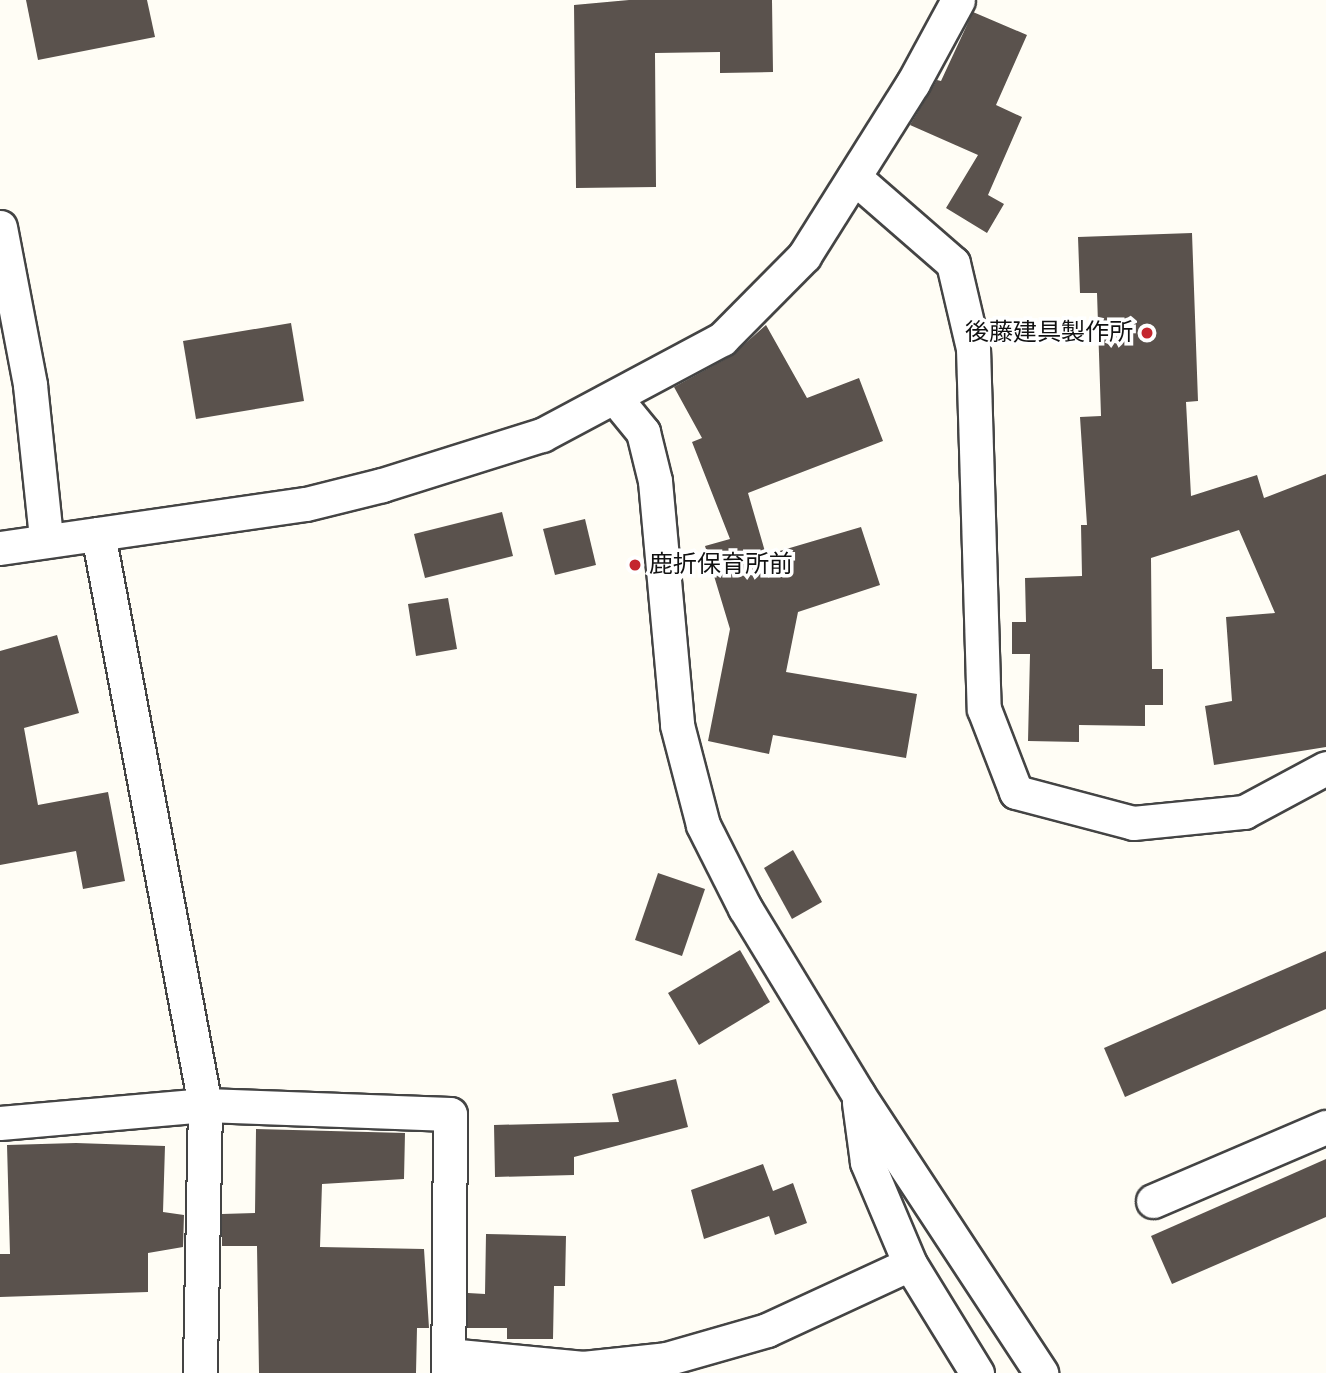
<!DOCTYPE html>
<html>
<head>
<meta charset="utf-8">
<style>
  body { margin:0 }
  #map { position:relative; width:1326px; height:1373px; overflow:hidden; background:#fffdf5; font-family:"Times New Roman","Noto Sans JP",serif }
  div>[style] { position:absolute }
  .building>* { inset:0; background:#5a524d }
  .roads { filter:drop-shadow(2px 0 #444) drop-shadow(-2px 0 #444) drop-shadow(0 2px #444) drop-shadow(0 -2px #444) }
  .minor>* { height:33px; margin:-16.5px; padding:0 16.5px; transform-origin:16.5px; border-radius:16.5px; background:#fff }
  .dots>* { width:19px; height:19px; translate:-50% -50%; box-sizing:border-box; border:4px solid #fff; border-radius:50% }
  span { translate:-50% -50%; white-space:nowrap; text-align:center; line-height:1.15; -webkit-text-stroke:7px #fff; paint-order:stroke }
  .poi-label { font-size:24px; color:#111 }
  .right { translate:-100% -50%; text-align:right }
  .left { translate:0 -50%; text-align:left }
</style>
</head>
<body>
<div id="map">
  <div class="building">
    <i style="clip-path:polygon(26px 0,147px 0,155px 37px,38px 60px)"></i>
    <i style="clip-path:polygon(629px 0,772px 0,773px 72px,720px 73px,720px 52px,655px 53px,656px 187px,576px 188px,574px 5px)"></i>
    <i style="clip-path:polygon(973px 12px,1027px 35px,996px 105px,1022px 117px,988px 195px,1004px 204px,987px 233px,946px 208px,978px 155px,910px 125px,937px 80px,941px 81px)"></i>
    <i style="clip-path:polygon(1192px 233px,1198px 401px,1186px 402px,1191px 496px,1257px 475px,1264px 498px,1326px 474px,1326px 747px,1214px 765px,1205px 706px,1232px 701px,1226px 617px,1275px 613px,1239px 530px,1151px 558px,1152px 669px,1163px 669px,1163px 705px,1145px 705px,1145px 726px,1079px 725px,1079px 742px,1028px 741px,1030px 654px,1012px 654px,1012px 622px,1026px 622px,1025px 578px,1082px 576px,1081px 525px,1087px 525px,1080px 417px,1101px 416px,1097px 293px,1080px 293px,1078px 237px)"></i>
    <i style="clip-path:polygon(291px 323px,304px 401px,196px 419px,183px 341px)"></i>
    <i style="clip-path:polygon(766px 325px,807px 398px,859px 378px,883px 441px,748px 493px,766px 555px,861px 527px,880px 585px,798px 612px,786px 672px,917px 694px,906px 758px,773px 735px,769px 754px,708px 741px,730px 629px,705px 546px,730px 539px,692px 442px,702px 438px,674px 387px,731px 356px)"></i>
    <i style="clip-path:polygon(502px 512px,513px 556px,425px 578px,414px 534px)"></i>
    <i style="clip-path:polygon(585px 519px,596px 565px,555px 575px,543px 529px)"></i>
    <i style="clip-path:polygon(448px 598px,457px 649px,416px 656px,408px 604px)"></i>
    <i style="clip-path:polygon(57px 635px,79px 713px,24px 728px,38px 805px,108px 792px,125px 881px,83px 889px,76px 851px,0 865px,0 651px)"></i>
    <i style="clip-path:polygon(793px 850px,822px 902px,792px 919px,764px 868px)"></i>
    <i style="clip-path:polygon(658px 873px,705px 889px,682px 956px,635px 940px)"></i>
    <i style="clip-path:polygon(740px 950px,770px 1002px,699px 1045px,668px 993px)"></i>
    <i style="clip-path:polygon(1326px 951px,1326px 1009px,1125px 1097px,1104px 1048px)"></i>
    <i style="clip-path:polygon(676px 1079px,688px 1127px,574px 1157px,574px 1175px,495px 1177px,494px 1125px,619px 1122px,612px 1094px)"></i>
    <i style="clip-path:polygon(256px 1129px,405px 1133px,404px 1179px,322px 1184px,320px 1247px,424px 1249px,429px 1328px,417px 1328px,416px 1373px,259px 1373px,257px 1246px,222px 1246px,222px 1214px,255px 1213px)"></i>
    <i style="clip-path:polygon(76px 1143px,165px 1146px,163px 1212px,184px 1215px,183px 1247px,148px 1253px,148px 1292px,0 1297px,0 1254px,10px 1254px,7px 1145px)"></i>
    <i style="clip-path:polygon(1326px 1159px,1326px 1217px,1172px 1284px,1151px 1236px)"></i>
    <i style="clip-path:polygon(763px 1164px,773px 1191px,793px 1183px,807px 1223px,775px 1235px,769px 1216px,704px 1239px,691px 1190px)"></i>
    <i style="clip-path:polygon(486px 1234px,566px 1236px,565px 1286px,554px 1286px,553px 1339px,507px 1339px,507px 1328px,468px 1328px,468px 1293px,485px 1294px)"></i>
  </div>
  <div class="roads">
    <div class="minor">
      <i style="left:854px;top:177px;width:131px;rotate:41deg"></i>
      <i style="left:953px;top:263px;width:87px;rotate:76.8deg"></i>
      <i style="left:973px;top:348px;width:361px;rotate:88.3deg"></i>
      <i style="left:984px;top:709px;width:89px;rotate:68.9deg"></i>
      <i style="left:1016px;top:792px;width:121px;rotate:14.8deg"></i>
      <i style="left:1133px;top:823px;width:112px;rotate:-5.7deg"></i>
      <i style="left:1244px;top:812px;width:93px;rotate:-28.2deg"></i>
      <i style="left:0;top:227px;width:161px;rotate:79.2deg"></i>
      <i style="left:30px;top:385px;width:154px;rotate:84deg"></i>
      <i style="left:616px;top:399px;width:43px;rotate:50.7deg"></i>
      <i style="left:643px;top:432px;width:50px;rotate:76.2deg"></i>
      <i style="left:655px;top:481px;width:245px;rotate:84.8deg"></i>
      <i style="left:677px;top:725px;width:103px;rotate:75.4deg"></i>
      <i style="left:703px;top:825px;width:93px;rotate:63.2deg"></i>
      <i style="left:745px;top:908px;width:218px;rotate:58.7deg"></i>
      <i style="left:858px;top:1094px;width:334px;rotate:56.7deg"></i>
      <i style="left:98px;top:534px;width:581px;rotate:79.39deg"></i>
      <i style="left:205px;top:1105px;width:268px;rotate:91.1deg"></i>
      <i style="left:0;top:548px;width:309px;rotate:-8.2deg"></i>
      <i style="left:306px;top:504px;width:78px;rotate:-14deg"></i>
      <i style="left:382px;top:485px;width:168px;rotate:-17.4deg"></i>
      <i style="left:542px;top:435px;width:204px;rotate:-28.1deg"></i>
      <i style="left:722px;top:339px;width:117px;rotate:-45.3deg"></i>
      <i style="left:804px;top:256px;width:204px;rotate:-57.8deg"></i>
      <i style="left:913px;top:83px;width:94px;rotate:-61.5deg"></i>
      <i style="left:0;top:1123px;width:206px;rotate:-5deg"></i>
      <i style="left:205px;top:1105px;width:245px;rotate:2.1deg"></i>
      <i style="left:450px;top:1114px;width:259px;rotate:90.4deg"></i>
      <i style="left:1153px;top:1201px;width:188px;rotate:-23.2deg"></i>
      <i style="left:910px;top:1264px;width:128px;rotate:58.4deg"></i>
      <i style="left:448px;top:1355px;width:136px;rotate:5.5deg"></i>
      <i style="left:583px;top:1368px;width:83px;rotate:-6.2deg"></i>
      <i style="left:666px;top:1359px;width:105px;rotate:-16deg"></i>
      <i style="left:767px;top:1330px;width:157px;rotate:-24.8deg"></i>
      <i style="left:910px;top:1264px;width:111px;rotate:-112.9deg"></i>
      <i style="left:867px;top:1162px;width:60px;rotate:-97.7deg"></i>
    </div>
  </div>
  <div class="dots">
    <i style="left:1147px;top:333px;background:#c4262e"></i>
    <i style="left:635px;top:565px;background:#c4262e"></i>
  </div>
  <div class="poi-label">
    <span class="right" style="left:1133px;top:333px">後藤建具製作所</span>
    <span class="left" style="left:649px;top:565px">鹿折保育所前</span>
  </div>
</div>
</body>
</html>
